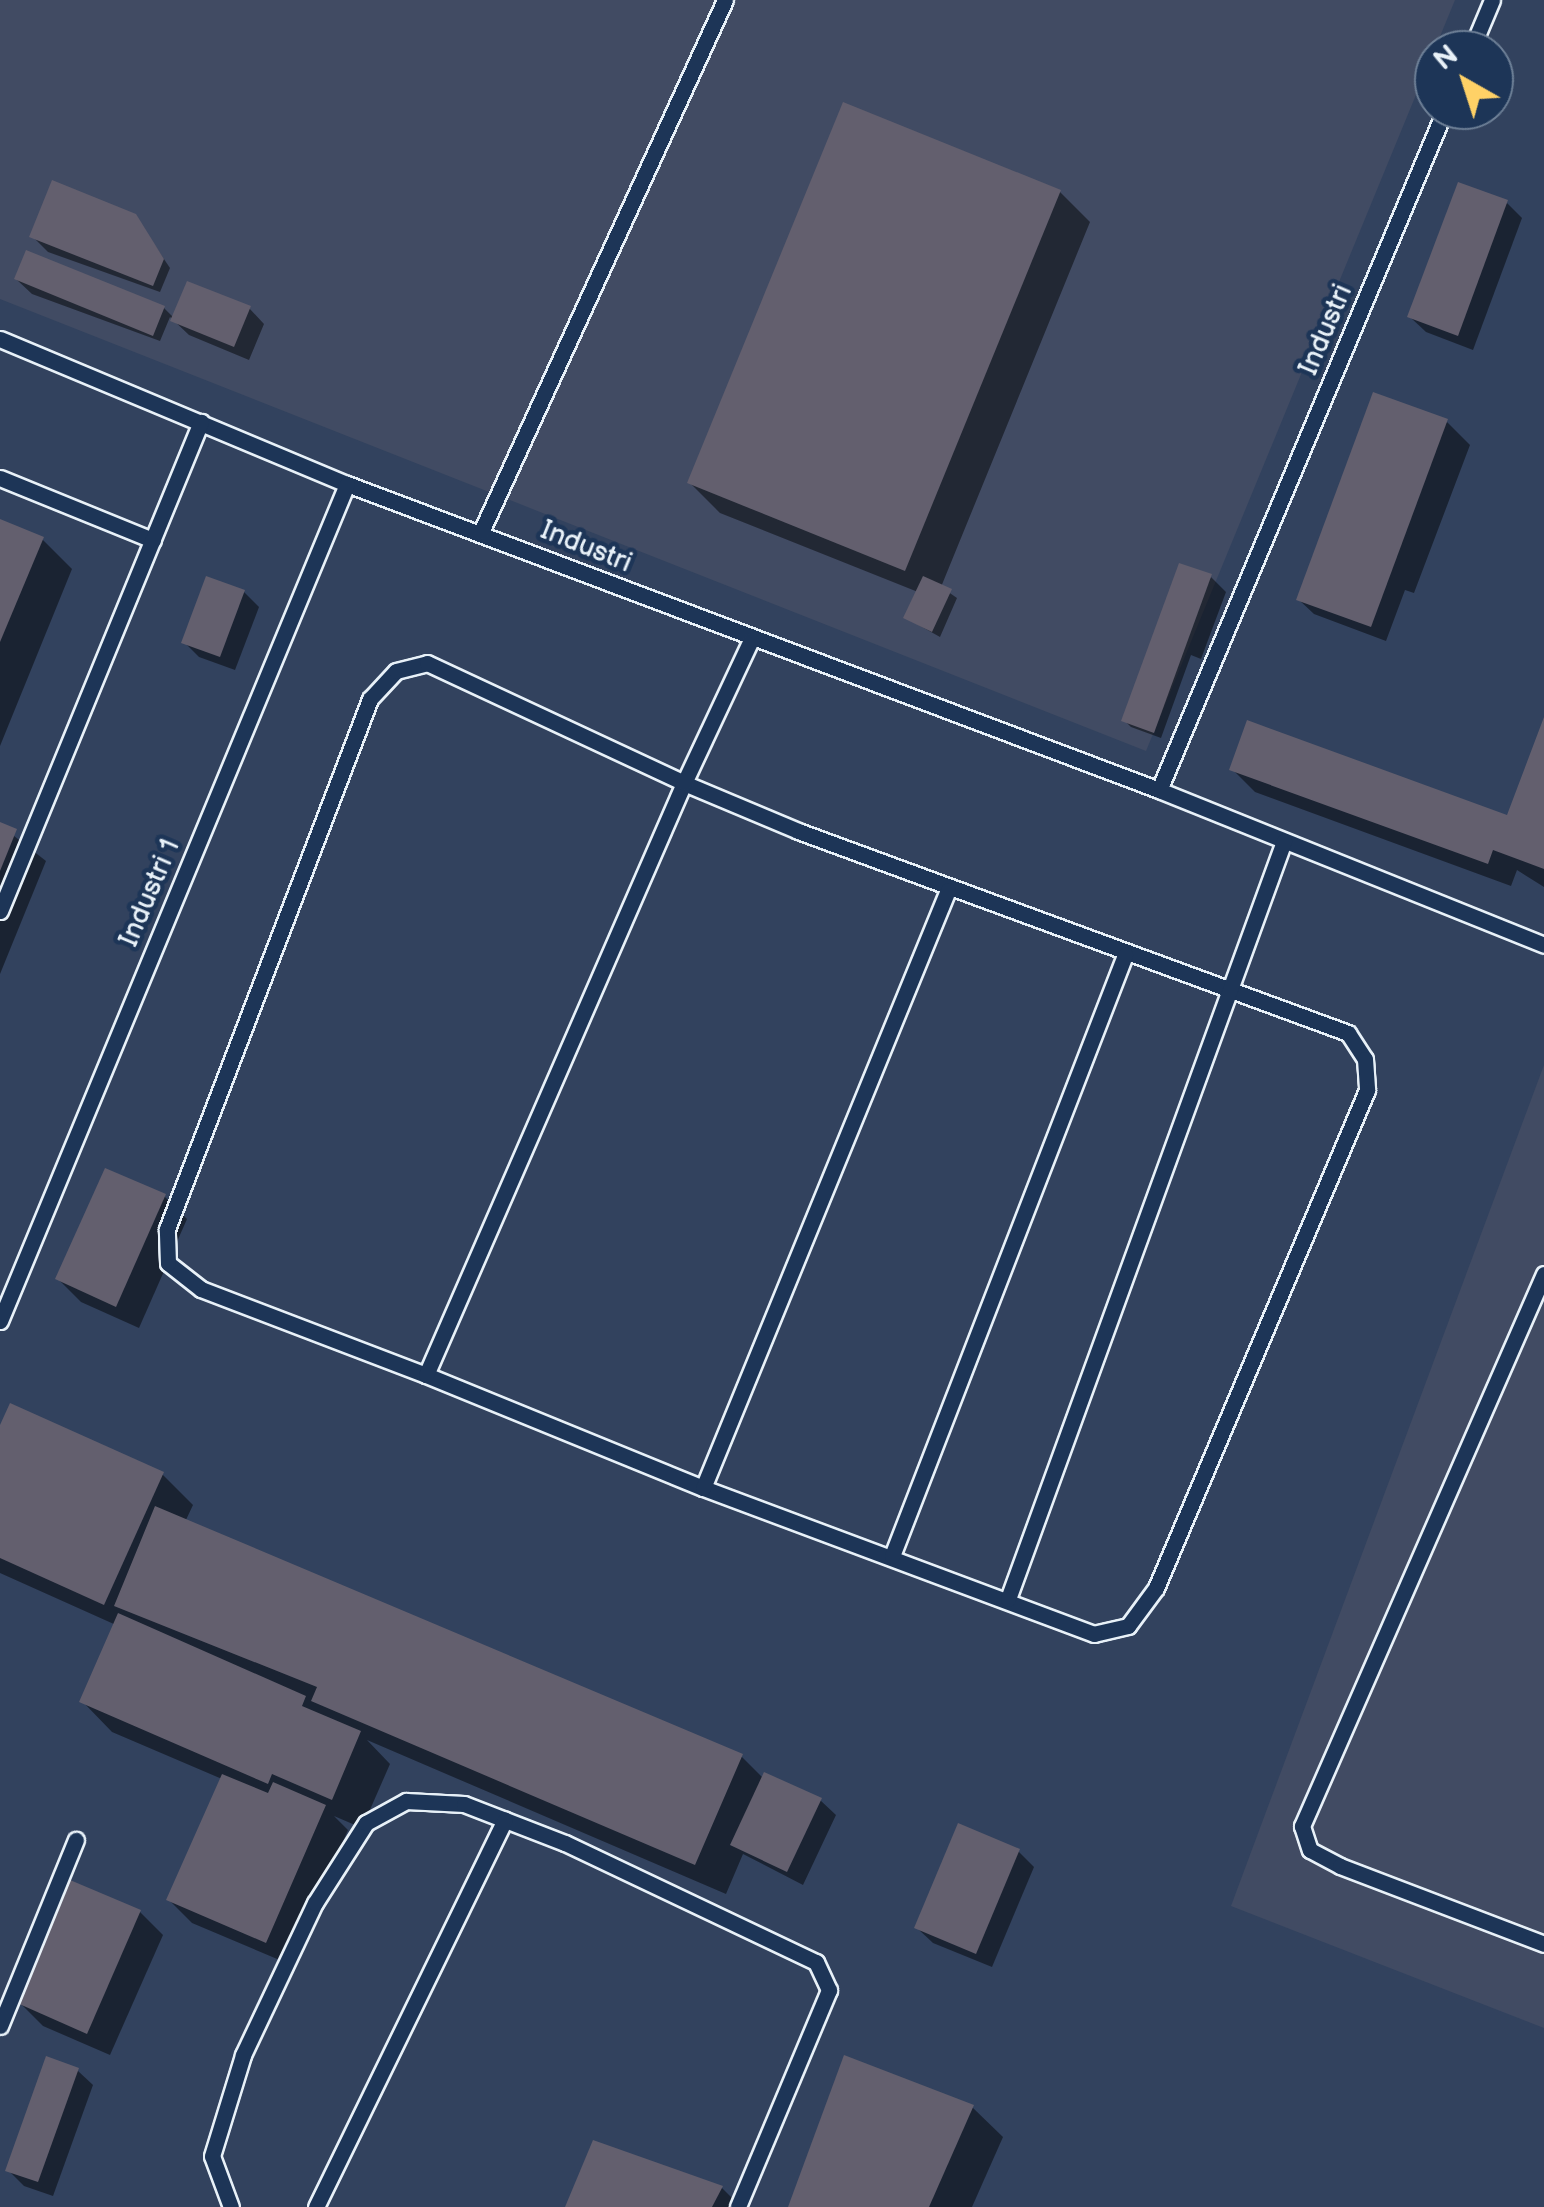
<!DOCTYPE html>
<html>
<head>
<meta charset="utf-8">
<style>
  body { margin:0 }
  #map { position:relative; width:1544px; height:2207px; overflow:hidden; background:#32425e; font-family:"Balsamiq Sans",sans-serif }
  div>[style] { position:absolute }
  .built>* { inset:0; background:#414b63 }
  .shadow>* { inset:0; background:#0007 }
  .building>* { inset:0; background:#635f6e }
  .roads { filter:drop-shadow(2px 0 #e8f1f8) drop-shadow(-2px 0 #e8f1f8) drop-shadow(0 2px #e8f1f8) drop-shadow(0 -2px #e8f1f8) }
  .service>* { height:15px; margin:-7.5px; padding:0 7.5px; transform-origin:7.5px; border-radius:7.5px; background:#1d3557 }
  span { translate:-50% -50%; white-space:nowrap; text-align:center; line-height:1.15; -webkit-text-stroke:9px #1d3557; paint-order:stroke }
  .street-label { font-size:28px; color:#e8f1f8 }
  .north { position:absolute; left:1414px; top:30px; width:100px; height:100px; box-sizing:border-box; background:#1d3557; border:2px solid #6e8097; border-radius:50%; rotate:321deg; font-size:28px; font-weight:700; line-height:40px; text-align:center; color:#e8f1f8 }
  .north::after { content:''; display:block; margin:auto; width:35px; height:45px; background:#ffd166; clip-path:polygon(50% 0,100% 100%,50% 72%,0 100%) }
</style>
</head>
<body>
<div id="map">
  <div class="built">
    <i style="clip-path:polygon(0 0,1455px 0,1146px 751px,0 299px)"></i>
    <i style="clip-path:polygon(1544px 1065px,1544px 2028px,1231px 1906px)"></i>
  </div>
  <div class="shadow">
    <i style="clip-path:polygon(1060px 192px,1090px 222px,941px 587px,957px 598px,940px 637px,906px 618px,918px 592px,720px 513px,690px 483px)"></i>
    <i style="clip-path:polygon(1507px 203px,1522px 218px,1473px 350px,1426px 332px,1410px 317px)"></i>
    <i style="clip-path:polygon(135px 216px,170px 268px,160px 292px,48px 252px,32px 236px)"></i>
    <i style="clip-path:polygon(16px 279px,164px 308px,174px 318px,249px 308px,264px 324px,249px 360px,189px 335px,170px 317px,160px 341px,32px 294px)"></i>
    <i style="clip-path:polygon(1447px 422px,1470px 445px,1414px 593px,1405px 590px,1386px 641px,1314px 614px,1298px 599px)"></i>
    <i style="clip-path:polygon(0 522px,42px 539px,72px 569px,0 746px)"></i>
    <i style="clip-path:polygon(1211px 577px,1226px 592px,1201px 659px,1191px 655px,1161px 738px,1131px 727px,1124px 720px)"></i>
    <i style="clip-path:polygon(244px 592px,259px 607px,235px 670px,199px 657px,184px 642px)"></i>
    <i style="clip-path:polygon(1544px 723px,1544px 887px,1517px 870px,1511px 886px,1255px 792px,1232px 769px,1508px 820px)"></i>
    <i style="clip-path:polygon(0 825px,46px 861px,0 974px)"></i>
    <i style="clip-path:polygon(164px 1196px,187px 1219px,139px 1328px,81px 1302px,58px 1279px)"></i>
    <i style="clip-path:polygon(0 1431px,163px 1475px,193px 1505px,185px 1522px,742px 1757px,764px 1779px,820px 1800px,836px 1815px,803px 1885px,743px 1854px,726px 1894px,367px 1740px,390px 1764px,362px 1828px,334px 1816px,348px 1830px,289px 1964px,192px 1923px,169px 1900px,222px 1779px,112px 1732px,82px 1701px,116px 1625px,0 1573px)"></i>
    <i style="clip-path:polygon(1018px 1851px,1034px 1867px,992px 1967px,933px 1943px,917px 1928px)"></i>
    <i style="clip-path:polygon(140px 1912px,163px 1935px,110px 2055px,43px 2026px,20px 2003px)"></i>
    <i style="clip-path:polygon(77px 2070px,93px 2085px,53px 2196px,24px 2186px,8px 2170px)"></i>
    <i style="clip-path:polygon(972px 2107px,1003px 2137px,972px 2207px,790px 2207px)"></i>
    <i style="clip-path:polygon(722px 2188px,741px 2207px,568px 2207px)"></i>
  </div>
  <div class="building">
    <i style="clip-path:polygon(843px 102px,1061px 190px,905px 571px,687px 483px)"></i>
    <i style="clip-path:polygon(52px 180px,136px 214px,164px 259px,153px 286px,29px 237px)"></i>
    <i style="clip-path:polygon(1458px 182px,1508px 200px,1458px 336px,1407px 317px)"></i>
    <i style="clip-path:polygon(26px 250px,165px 306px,153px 336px,14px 279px)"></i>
    <i style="clip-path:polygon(187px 281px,251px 306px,234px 347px,170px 321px)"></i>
    <i style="clip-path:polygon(1373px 392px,1448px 419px,1371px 627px,1296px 600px)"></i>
    <i style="clip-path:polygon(0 519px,44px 537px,0 642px)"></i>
    <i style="clip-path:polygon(1179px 563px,1212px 574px,1154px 733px,1121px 721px)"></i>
    <i style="clip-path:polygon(206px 576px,245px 590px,220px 657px,181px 643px)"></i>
    <i style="clip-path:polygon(923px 576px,952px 589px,932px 632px,903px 618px)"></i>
    <i style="clip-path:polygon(1544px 717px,1544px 869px,1493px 850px,1488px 864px,1229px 770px,1247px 720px,1507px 815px)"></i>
    <i style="clip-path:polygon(0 822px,17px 829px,0 871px)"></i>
    <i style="clip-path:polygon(105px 1168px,166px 1194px,116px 1307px,55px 1279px)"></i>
    <i style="clip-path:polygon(10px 1403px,164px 1472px,104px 1605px,0 1558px,0 1425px)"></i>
    <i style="clip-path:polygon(155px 1506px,743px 1754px,695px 1865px,311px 1701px,317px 1687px,114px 1606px)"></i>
    <i style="clip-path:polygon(118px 1613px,306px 1696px,302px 1706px,361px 1731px,332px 1800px,272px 1774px,268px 1784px,79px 1702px)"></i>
    <i style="clip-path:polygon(764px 1772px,822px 1798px,787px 1872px,730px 1845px)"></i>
    <i style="clip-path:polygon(222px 1774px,268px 1793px,273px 1782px,326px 1805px,266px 1943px,166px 1900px)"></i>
    <i style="clip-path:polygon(958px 1823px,1020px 1849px,976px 1954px,914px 1928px)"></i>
    <i style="clip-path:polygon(70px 1880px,141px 1910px,87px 2034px,17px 2003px)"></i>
    <i style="clip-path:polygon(844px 2055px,974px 2105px,929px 2207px,788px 2207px)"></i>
    <i style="clip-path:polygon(46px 2056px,79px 2068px,38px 2182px,5px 2171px)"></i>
    <i style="clip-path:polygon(593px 2140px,723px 2186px,712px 2207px,565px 2207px)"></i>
  </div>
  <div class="roads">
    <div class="service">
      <i style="left:1471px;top:50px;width:54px;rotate:-67.2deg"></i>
      <i style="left:0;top:339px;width:376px;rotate:22.7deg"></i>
      <i style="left:347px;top:484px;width:868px;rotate:20.65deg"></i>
      <i style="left:1159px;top:790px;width:415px;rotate:21.9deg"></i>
      <i style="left:0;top:478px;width:165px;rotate:22.1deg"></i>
      <i style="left:481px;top:532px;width:585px;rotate:-65.36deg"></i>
      <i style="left:1159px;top:790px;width:738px;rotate:-67.19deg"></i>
      <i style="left:0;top:911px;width:529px;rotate:-67.66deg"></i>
      <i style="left:1544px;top:1274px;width:603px;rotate:113.67deg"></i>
      <i style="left:1302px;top:1826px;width:25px;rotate:72deg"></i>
      <i style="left:1310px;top:1850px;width:34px;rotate:28deg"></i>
      <i style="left:1340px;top:1866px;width:218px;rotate:20.9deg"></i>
      <i style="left:0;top:1321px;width:906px;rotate:-67.48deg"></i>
      <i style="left:426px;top:1375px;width:241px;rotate:-159.1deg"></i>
      <i style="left:201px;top:1289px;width:42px;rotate:-141.8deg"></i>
      <i style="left:168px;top:1263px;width:34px;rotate:-92deg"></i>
      <i style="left:167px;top:1229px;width:568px;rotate:-69.04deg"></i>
      <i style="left:370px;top:699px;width:38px;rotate:-47deg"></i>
      <i style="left:396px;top:671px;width:32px;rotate:-14deg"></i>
      <i style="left:427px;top:663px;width:284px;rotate:25deg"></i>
      <i style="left:684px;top:783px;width:124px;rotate:22.8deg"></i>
      <i style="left:798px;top:831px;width:586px;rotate:20.17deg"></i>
      <i style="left:1348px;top:1033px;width:31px;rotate:57deg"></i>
      <i style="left:1365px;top:1059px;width:31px;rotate:86deg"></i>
      <i style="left:1367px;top:1090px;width:541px;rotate:112.96deg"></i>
      <i style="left:1156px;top:1588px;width:47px;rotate:126.4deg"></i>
      <i style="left:1128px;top:1626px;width:35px;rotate:167deg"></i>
      <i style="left:1094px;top:1634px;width:417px;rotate:-159.5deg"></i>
      <i style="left:703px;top:1488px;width:299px;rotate:-157.8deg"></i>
      <i style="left:426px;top:1375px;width:646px;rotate:-66.45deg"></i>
      <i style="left:684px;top:783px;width:158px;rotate:-64.9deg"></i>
      <i style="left:703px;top:1488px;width:646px;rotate:-67.72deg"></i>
      <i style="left:892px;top:1556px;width:645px;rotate:-68.81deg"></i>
      <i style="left:1008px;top:1599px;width:807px;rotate:-69.99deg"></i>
      <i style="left:0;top:2026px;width:201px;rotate:-67.8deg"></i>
      <i style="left:231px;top:2207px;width:54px;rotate:-110.4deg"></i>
      <i style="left:212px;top:2156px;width:106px;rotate:-72.9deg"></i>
      <i style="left:243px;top:2055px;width:168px;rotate:-64.7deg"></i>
      <i style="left:315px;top:1903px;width:95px;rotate:-57.5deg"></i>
      <i style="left:366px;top:1823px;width:46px;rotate:-28.8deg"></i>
      <i style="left:406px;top:1801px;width:58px;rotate:3deg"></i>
      <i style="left:464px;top:1804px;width:108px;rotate:21.1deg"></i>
      <i style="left:565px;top:1843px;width:278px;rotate:25.4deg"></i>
      <i style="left:816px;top:1962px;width:31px;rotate:65deg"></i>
      <i style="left:829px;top:1990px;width:235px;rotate:112.8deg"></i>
      <i style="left:316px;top:2207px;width:431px;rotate:-64deg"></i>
    </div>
  </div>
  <div class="street-label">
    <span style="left:1326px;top:330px;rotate:-67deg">Industri</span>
    <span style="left:586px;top:547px;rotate:22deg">Industri</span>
    <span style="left:150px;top:893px;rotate:-67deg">Industri 1</span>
  </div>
  <div class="north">N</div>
</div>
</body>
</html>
